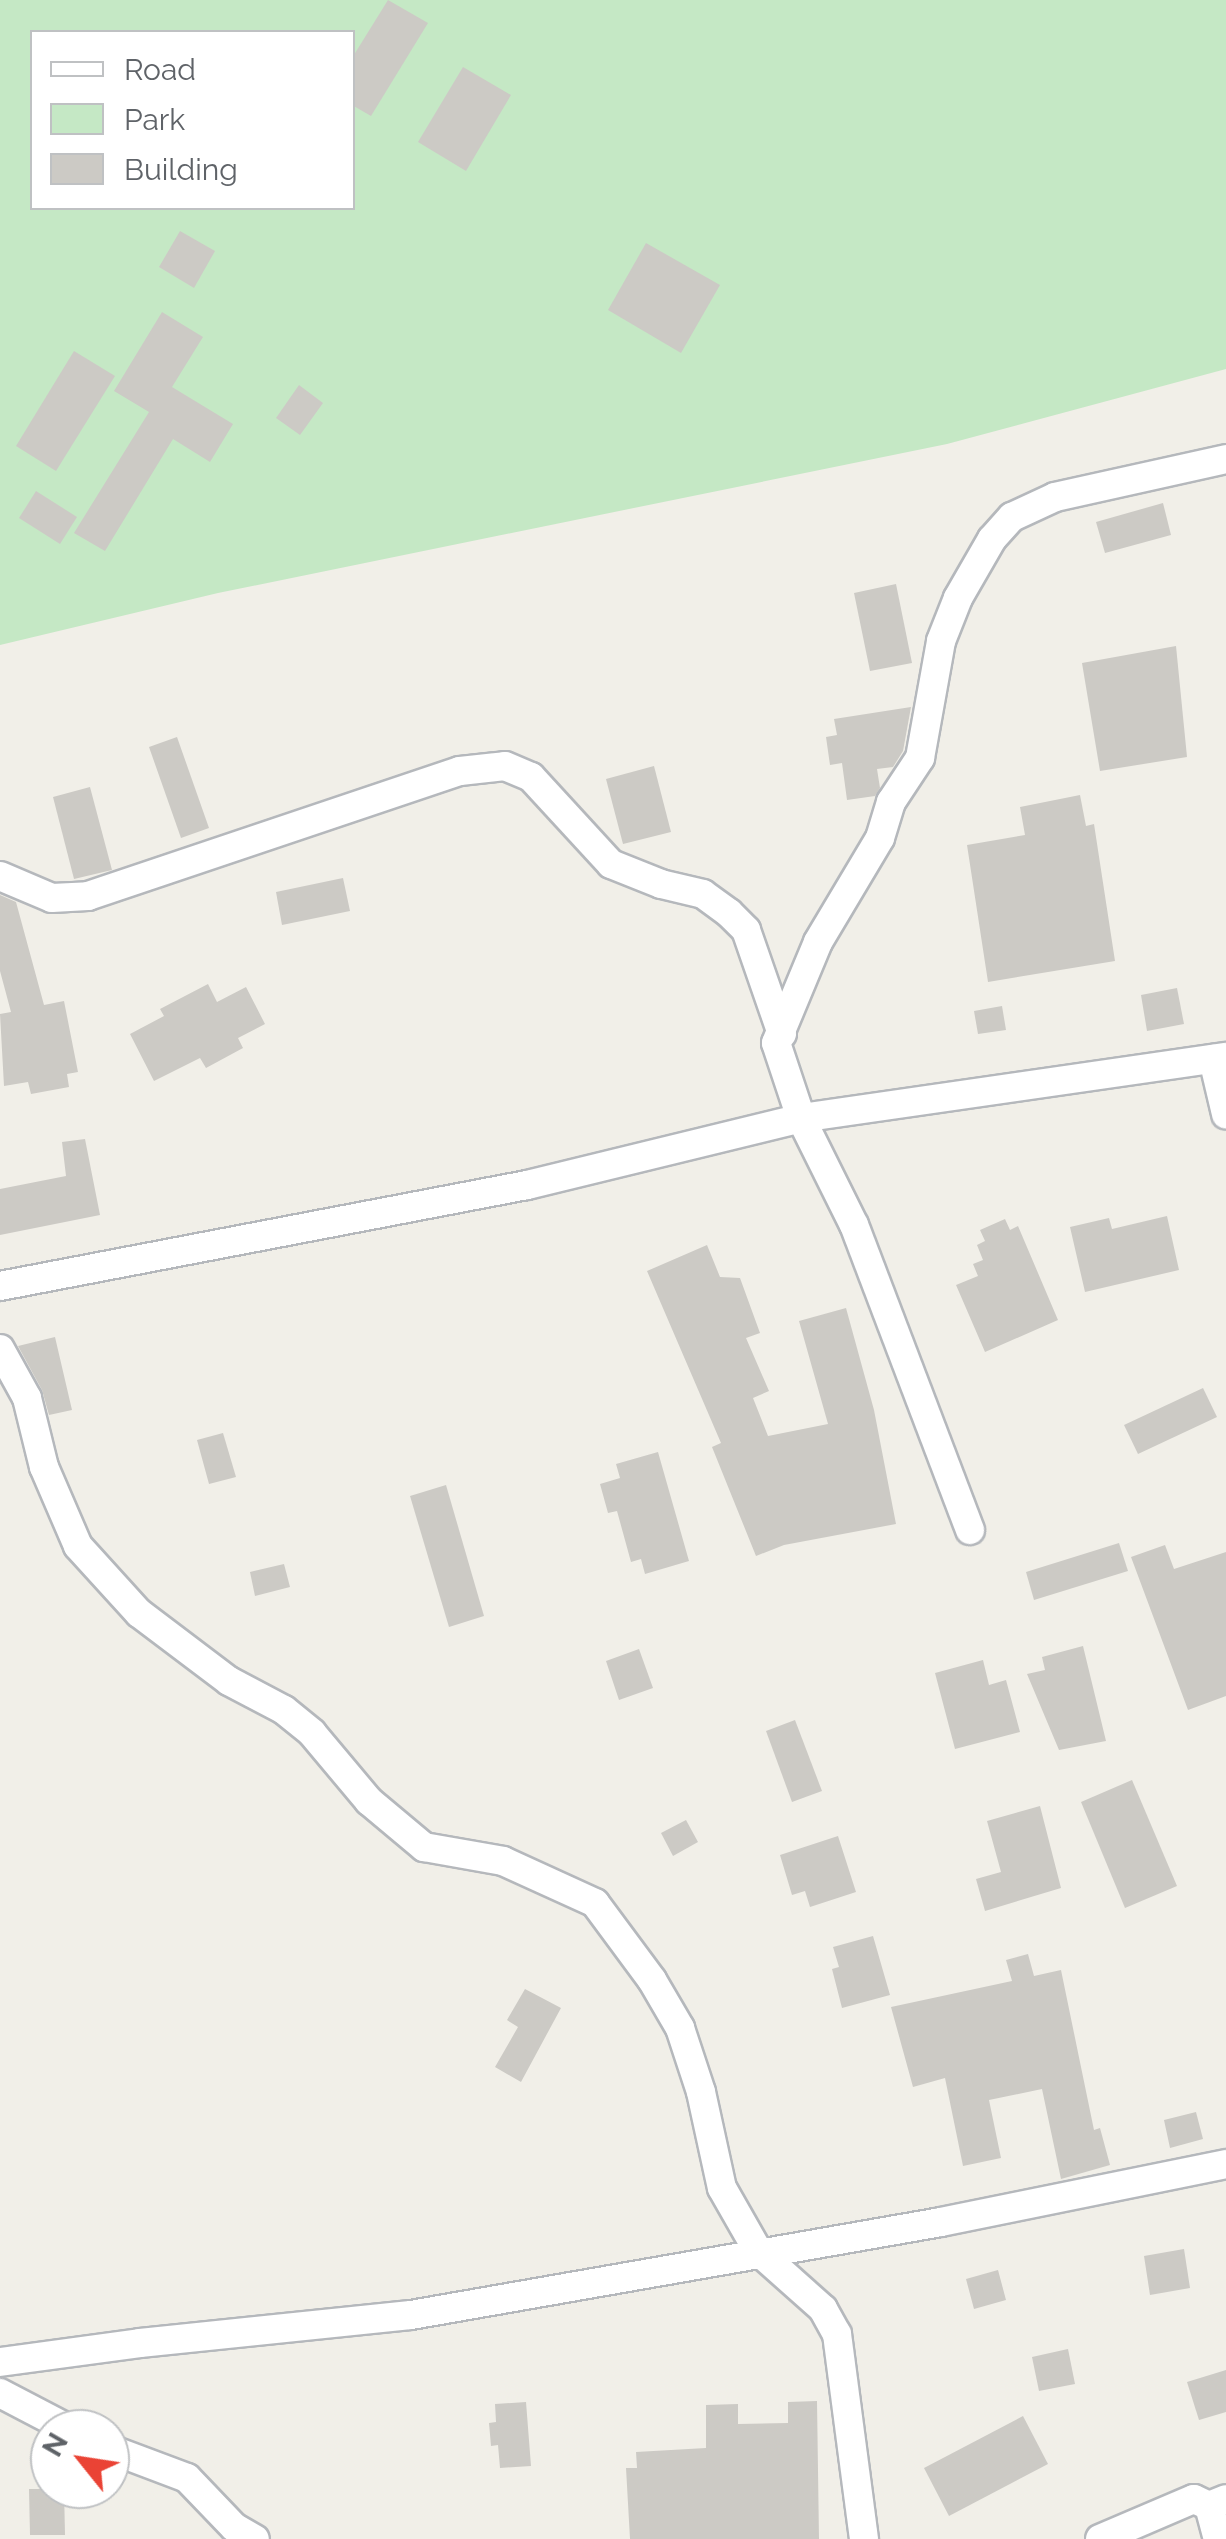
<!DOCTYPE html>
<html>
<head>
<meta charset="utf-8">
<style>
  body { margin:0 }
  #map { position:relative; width:1226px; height:2539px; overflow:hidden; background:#f1efe8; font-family:Raleway,sans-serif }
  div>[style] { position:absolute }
  .green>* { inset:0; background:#c5e8c5 }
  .building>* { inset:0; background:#cccac5 }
  .roads { filter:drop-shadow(2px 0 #b5b8bc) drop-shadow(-2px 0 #b5b8bc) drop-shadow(0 2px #b5b8bc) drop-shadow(0 -2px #b5b8bc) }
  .minor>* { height:28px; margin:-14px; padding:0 14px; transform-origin:14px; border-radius:14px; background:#fff }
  span { translate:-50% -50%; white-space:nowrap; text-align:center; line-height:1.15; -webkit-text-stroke:8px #fff; paint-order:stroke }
  .legend { position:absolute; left:30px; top:30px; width:325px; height:180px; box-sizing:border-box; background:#fff; border:2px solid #bfc1c3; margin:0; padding:12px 18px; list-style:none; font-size:30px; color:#5f6368 }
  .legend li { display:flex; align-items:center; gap:20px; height:50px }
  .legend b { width:50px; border:2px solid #bfc1c3 }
  .north { position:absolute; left:30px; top:2409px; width:100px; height:100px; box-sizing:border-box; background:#fff; border:2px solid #bfc1c3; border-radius:50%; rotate:300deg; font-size:28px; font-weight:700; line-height:40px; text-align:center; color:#5f6368 }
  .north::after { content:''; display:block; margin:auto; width:35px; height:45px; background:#ea4335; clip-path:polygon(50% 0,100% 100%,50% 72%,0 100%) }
</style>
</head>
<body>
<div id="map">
  <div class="green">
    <i style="clip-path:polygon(evenodd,0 0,1226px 0,1226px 369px,947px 444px,218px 593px,0 645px,0 0,32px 32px,352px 32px,352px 208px,32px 208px,32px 32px)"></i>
  </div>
  <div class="building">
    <i style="clip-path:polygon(388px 0,428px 23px,371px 116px,352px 105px,352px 58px)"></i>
    <i style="clip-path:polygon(463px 67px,511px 95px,466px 171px,418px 142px)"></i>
    <i style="clip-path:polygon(180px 231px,215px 251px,194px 288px,159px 267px)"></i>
    <i style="clip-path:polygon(646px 243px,720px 285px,681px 353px,608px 310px)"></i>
    <i style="clip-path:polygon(162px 312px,203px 337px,172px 387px,233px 424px,210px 462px,173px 439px,105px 551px,74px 533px,149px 412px,114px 391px)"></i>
    <i style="clip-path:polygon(74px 351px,115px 376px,56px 471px,16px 446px)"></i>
    <i style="clip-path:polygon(299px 385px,323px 403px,300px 435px,276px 418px)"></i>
    <i style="clip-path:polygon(36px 491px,77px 517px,60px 544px,19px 518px)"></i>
    <i style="clip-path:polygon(1163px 503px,1171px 535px,1105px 553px,1096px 522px)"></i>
    <i style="clip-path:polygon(896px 584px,912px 663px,870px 671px,854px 593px)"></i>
    <i style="clip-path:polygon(1176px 646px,1187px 757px,1100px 771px,1082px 663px)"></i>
    <i style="clip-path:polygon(911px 707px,903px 751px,893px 767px,877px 769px,880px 788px,875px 796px,847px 800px,842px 763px,830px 765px,826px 737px,837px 735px,834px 719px)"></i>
    <i style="clip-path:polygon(177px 737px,209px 828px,181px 838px,149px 747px)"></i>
    <i style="clip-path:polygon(654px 766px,671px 832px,623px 844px,606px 779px)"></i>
    <i style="clip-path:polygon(90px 787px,112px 870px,74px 879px,53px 797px)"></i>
    <i style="clip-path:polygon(1080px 795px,1086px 826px,1094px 824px,1115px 961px,988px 982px,967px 845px,1025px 835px,1020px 807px)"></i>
    <i style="clip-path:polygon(343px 878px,350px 911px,282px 925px,276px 892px)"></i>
    <i style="clip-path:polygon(0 895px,16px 902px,44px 1005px,64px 1001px,78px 1072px,67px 1074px,69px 1087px,31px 1094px,28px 1082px,4px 1086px,0 1014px,11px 1012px,0 971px)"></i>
    <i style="clip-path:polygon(208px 984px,217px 1002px,246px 987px,265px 1024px,238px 1038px,243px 1048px,206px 1068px,200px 1058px,154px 1081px,130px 1034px,164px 1016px,160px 1009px)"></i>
    <i style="clip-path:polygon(1177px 988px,1184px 1024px,1147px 1031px,1141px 995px)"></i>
    <i style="clip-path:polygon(1002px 1006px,1006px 1030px,978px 1034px,974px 1011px)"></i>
    <i style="clip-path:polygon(85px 1139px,100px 1215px,0 1235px,0 1189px,66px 1176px,62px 1142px)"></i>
    <i style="clip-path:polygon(1167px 1216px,1179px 1270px,1085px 1292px,1070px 1227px,1109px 1218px,1112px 1229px)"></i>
    <i style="clip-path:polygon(1005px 1219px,1010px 1230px,1018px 1226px,1058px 1320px,985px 1352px,956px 1285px,978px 1276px,973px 1264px,983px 1260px,977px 1245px,985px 1241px,980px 1230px)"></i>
    <i style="clip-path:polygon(707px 1245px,720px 1277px,740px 1278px,760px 1333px,746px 1338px,769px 1391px,753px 1398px,768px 1436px,828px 1424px,799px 1321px,846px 1308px,874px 1410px,896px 1524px,784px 1545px,756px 1556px,712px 1447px,721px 1443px,647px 1271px)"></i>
    <i style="clip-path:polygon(55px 1337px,72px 1410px,49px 1415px,42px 1390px,18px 1346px)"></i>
    <i style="clip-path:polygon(1203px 1388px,1217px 1417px,1138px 1454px,1124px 1425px)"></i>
    <i style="clip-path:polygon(223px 1433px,236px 1477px,209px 1484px,197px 1440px)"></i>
    <i style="clip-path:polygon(658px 1452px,689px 1561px,645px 1574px,641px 1559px,631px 1562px,617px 1511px,608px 1513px,600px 1484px,620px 1478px,616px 1464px)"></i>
    <i style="clip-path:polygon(446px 1485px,484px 1616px,449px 1627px,410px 1496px)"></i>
    <i style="clip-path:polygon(1119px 1543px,1128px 1571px,1034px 1600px,1026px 1572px)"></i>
    <i style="clip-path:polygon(1165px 1545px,1174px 1569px,1226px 1552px,1226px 1696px,1188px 1710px,1131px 1557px)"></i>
    <i style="clip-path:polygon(284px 1564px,290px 1587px,255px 1596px,250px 1572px)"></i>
    <i style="clip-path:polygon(1083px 1646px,1106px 1741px,1059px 1750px,1027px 1674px,1045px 1670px,1042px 1657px)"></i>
    <i style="clip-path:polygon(639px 1649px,653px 1688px,619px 1700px,606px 1661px)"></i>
    <i style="clip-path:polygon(983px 1660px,989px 1685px,1006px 1680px,1020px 1732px,955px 1749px,935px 1673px)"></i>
    <i style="clip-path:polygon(795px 1720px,822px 1791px,792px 1802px,766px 1731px)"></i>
    <i style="clip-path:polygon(1132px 1780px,1177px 1886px,1125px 1908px,1081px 1802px)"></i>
    <i style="clip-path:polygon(1040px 1806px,1061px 1888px,985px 1911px,976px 1879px,1001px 1872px,987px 1821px)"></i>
    <i style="clip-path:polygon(686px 1820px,698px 1842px,673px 1856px,661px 1833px)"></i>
    <i style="clip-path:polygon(838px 1836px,856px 1892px,810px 1907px,805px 1891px,792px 1895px,780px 1855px)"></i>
    <i style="clip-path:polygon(873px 1936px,890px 1995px,842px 2008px,832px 1969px,839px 1967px,833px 1947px)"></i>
    <i style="clip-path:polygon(1028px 1954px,1034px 1976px,1061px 1970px,1094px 2130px,1100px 2128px,1110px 2165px,1061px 2179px,1042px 2089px,989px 2100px,1001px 2158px,963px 2166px,945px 2078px,913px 2087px,891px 2007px,1012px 1981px,1006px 1960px)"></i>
    <i style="clip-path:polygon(525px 1989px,561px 2008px,521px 2082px,495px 2067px,518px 2027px,507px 2020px)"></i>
    <i style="clip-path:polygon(1196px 2112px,1203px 2139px,1170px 2148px,1164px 2120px)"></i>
    <i style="clip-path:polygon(1184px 2249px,1190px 2288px,1150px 2295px,1144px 2256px)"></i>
    <i style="clip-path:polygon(998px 2270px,1006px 2300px,974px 2309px,966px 2279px)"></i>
    <i style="clip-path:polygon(1068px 2349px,1075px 2384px,1039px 2391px,1032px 2357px)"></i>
    <i style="clip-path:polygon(1226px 2370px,1226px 2412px,1199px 2420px,1187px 2382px)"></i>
    <i style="clip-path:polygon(817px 2401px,819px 2539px,630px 2539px,626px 2468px,637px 2468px,636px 2452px,706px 2448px,706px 2405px,738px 2404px,738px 2424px,788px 2423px,788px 2402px)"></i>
    <i style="clip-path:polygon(526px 2402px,531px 2466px,500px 2468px,498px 2445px,491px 2446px,489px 2423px,496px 2422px,495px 2404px)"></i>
    <i style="clip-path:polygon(1023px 2416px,1048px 2464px,949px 2516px,924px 2468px)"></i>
    <i style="clip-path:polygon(29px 2489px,64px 2489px,65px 2535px,30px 2535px)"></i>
  </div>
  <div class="roads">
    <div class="minor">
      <i style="left:0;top:876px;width:56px;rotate:22.9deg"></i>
      <i style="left:52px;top:898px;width:36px;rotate:-3deg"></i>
      <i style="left:88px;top:896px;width:392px;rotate:-18.6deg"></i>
      <i style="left:460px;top:771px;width:45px;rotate:-6.3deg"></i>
      <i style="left:505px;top:766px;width:28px;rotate:23deg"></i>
      <i style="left:531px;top:777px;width:118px;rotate:47.4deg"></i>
      <i style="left:611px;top:864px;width:54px;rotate:21.8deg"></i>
      <i style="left:661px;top:884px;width:43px;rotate:13.4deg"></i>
      <i style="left:703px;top:894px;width:32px;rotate:36deg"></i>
      <i style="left:729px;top:913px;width:24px;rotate:45deg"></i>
      <i style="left:746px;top:930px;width:110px;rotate:70.9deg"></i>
      <i style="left:1213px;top:1059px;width:57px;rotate:76.7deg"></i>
      <i style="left:0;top:1286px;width:537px;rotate:-10.85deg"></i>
      <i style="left:527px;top:1185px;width:282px;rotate:-13.7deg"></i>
      <i style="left:801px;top:1118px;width:429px;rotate:-8.2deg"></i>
      <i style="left:0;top:1349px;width:56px;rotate:61.1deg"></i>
      <i style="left:27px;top:1398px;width:71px;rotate:76.2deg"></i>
      <i style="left:44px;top:1467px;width:86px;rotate:66.7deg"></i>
      <i style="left:78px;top:1546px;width:91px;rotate:47.7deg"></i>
      <i style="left:139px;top:1613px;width:113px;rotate:37.1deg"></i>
      <i style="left:229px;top:1681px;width:62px;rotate:27.8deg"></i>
      <i style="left:284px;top:1710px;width:36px;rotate:39deg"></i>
      <i style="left:312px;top:1733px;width:89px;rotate:50deg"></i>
      <i style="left:369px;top:1801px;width:72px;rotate:39.9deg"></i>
      <i style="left:424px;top:1847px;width:80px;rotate:10deg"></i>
      <i style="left:503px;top:1861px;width:101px;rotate:24.5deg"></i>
      <i style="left:595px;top:1903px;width:96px;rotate:53.5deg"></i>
      <i style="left:652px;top:1980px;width:56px;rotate:59.7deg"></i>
      <i style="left:680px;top:2028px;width:67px;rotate:71.8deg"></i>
      <i style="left:701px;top:2092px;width:98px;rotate:77.7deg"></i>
      <i style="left:722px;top:2188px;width:73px;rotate:60.3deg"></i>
      <i style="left:758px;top:2251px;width:87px;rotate:41.7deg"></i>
      <i style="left:823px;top:2309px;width:29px;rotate:61deg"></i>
      <i style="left:837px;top:2334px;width:207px;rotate:82.5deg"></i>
      <i style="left:970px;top:1530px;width:326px;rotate:-110.8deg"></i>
      <i style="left:854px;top:1225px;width:119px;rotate:-116.4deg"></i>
      <i style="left:801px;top:1118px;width:79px;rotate:-108.4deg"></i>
      <i style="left:776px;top:1043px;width:109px;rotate:-67.4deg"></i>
      <i style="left:818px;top:942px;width:121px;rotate:-59.2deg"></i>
      <i style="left:880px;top:838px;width:38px;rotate:-73deg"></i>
      <i style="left:891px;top:802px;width:53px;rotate:-56.6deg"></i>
      <i style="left:920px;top:758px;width:119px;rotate:-79.8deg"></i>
      <i style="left:941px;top:641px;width:46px;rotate:-68.4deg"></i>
      <i style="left:958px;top:598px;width:68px;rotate:-60deg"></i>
      <i style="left:992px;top:539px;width:30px;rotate:-48deg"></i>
      <i style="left:1012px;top:517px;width:47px;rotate:-24.9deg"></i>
      <i style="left:1055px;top:497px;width:175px;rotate:-12.5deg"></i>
      <i style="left:0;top:2362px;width:141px;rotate:-7.7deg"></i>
      <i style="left:140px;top:2343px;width:272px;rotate:-5.9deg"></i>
      <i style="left:411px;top:2315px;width:538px;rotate:-9.95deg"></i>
      <i style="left:941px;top:2222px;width:291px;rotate:-11.5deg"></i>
      <i style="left:0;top:2393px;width:78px;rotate:27.6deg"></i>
      <i style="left:110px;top:2449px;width:82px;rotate:20.6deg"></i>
      <i style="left:187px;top:2478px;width:68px;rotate:46.2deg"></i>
      <i style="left:234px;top:2527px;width:24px;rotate:30deg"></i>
      <i style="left:1209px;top:2506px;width:34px;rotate:75deg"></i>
      <i style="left:1100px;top:2539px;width:102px;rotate:-23.1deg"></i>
      <i style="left:1194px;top:2499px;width:17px;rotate:25deg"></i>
      <i style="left:1209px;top:2506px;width:18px;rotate:-22deg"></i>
    </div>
  </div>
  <ul class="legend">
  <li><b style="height:12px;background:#fff"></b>Road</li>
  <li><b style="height:28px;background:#c5e8c5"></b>Park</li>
  <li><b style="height:28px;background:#cccac5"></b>Building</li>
  </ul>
  <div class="north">N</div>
</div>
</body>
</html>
